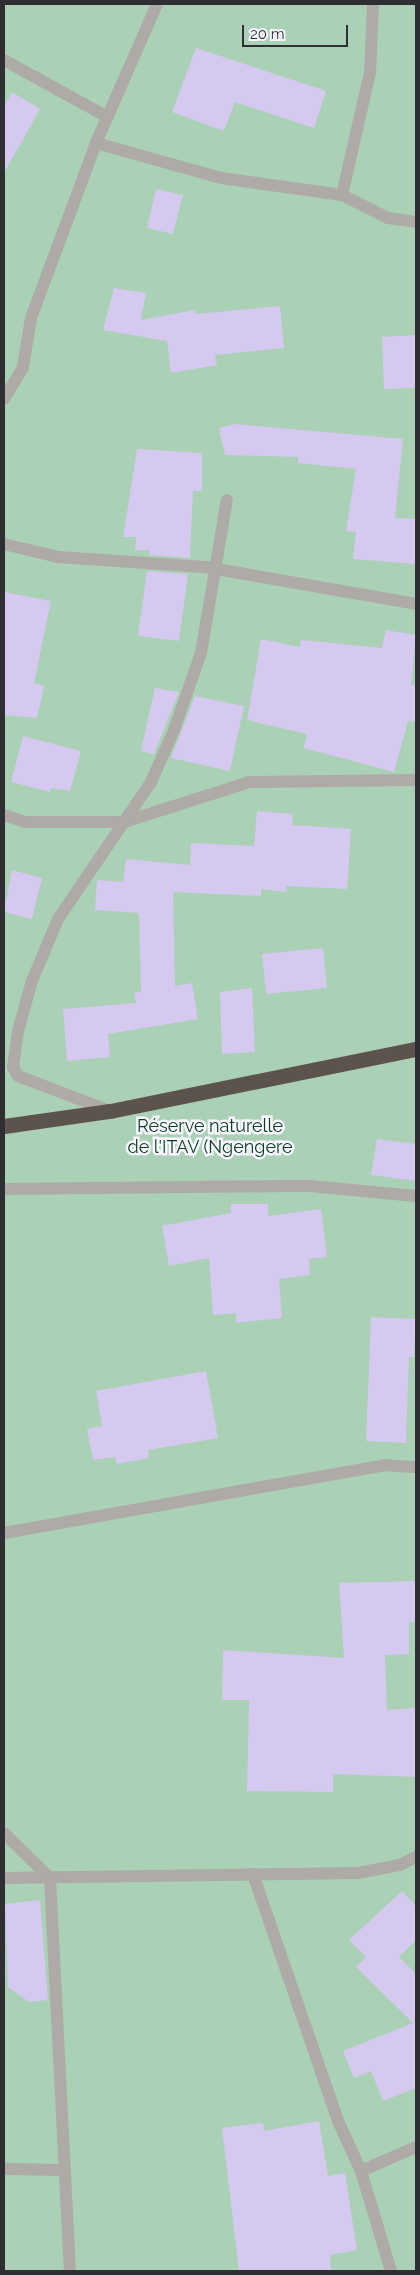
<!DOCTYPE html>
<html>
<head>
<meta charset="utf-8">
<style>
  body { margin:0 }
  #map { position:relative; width:420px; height:2275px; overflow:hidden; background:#f7f7fe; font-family:Raleway,sans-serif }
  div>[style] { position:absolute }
  .green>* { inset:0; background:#aad0b6 }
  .building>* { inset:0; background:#d5c9ef }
  .lane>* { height:12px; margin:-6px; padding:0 6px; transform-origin:6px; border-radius:6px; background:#aeaaa6 }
  .street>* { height:12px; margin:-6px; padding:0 6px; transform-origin:6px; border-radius:6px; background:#aeaaa6 }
  .highway>* { height:15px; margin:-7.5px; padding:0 7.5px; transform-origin:7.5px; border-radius:7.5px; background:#5c534c }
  span { translate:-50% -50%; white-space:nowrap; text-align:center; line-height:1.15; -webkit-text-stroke:5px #f7f7fe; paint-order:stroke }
  .park-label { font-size:18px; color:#0d3c22 }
  .frame { position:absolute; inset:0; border:5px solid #2f2f33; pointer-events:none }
  .scale { position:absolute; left:242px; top:25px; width:106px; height:22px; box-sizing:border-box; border:2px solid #2f2f33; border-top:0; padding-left:6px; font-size:15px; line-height:18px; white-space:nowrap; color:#2f2f33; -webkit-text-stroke:4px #f7f7fe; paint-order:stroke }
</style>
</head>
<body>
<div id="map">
  <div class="green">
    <i style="clip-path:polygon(4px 4px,416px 4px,416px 2271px,4px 2271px)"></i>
  </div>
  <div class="building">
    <i style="clip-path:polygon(196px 48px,326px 91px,314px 128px,235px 102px,224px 131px,172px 112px)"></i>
    <i style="clip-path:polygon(12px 92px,40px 109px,4px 173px,4px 107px)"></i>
    <i style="clip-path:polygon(156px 189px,183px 195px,173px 234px,147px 228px)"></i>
    <i style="clip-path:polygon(114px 288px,146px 293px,141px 320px,195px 310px,196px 314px,280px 306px,284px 348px,215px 355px,217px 365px,171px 373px,167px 341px,103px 330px)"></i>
    <i style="clip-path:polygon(416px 335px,416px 388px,384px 389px,382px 337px)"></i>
    <i style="clip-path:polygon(235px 424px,403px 439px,395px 518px,416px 519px,416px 564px,353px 559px,356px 532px,346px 531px,356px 469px,298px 463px,298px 457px,225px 455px,219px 428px)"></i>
    <i style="clip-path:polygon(137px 449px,202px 453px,202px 491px,193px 491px,190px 558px,149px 555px,150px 550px,135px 550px,136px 537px,123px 537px)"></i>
    <i style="clip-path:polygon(147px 571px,188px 574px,179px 641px,138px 636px)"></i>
    <i style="clip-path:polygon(4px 592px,51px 601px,34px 683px,44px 686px,37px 718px,4px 715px)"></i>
    <i style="clip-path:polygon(386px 630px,416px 635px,411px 685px,416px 686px,416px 722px,408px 721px,394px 772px,304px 748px,307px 734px,247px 720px,261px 639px,300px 647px,301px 640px,382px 648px)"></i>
    <i style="clip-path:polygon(155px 688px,179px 692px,154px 754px,141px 751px)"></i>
    <i style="clip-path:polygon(195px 696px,244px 706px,230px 771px,171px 758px)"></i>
    <i style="clip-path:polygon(23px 736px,81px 751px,70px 791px,51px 788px,50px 792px,11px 782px)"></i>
    <i style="clip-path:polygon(257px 811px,293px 814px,292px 825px,351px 829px,347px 889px,286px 886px,286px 892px,261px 889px,261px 896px,173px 892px,175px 986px,192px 983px,198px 1019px,108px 1034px,110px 1057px,67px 1061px,63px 1009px,136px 1003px,134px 993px,141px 992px,139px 913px,95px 910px,97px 880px,123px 882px,126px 859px,190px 865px,191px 843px,254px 846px)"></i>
    <i style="clip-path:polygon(12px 870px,42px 878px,32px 919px,4px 912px)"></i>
    <i style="clip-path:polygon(323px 948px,327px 988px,266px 994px,262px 954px)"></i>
    <i style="clip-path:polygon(252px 988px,255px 1052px,222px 1054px,220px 992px)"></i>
    <i style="clip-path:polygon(377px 1139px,416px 1144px,416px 1181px,371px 1175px)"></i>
    <i style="clip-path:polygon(231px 1204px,268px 1204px,268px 1216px,321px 1209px,327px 1257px,309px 1259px,310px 1275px,279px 1279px,282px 1318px,236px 1323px,236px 1313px,213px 1315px,209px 1258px,169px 1266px,162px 1226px,231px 1213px)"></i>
    <i style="clip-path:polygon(371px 1317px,416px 1319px,414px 1357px,409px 1357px,406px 1443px,366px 1441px)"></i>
    <i style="clip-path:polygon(206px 1371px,218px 1438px,148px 1450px,149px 1458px,117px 1464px,115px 1457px,93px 1460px,87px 1429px,102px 1426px,96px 1391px)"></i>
    <i style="clip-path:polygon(416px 1581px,416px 1622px,409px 1622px,409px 1654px,385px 1655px,387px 1710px,416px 1708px,416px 1777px,333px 1774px,333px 1792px,247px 1791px,249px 1700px,222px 1700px,223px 1650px,344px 1658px,339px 1583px)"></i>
    <i style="clip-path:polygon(402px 1891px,416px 1906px,416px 1940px,399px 1957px,416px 1974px,416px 2088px,383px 2101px,371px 2071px,354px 2078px,343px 2051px,413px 2023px,356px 1967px,366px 1957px,349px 1940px)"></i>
    <i style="clip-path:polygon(40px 1900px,48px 2000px,29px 2002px,8px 1987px,5px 1904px)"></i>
    <i style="clip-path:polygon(319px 2121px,328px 2176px,345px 2173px,357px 2250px,330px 2255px,331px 2271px,239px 2271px,222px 2128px,263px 2123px,264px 2131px)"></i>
  </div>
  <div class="lane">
    <i style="left:4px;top:1833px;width:64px;rotate:44.4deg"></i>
    <i style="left:4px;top:2169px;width:61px;rotate:0.9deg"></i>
  </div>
  <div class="street">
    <i style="left:4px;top:60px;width:116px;rotate:28.8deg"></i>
    <i style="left:96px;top:143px;width:130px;rotate:15.6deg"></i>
    <i style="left:221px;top:178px;width:122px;rotate:8deg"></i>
    <i style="left:342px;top:195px;width:51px;rotate:26.6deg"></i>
    <i style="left:388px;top:218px;width:28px;rotate:8deg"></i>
    <i style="left:342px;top:195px;width:125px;rotate:-77.1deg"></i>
    <i style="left:370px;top:73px;width:69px;rotate:-87.5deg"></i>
    <i style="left:4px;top:399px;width:37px;rotate:-59deg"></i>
    <i style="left:23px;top:367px;width:50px;rotate:-80.7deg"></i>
    <i style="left:31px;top:318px;width:187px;rotate:-69.6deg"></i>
    <i style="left:96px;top:143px;width:152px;rotate:-66.3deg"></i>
    <i style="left:4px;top:544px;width:56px;rotate:13.5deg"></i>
    <i style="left:58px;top:557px;width:147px;rotate:3.9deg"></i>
    <i style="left:205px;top:567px;width:214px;rotate:9.9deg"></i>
    <i style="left:4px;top:815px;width:23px;rotate:18deg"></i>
    <i style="left:26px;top:822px;width:98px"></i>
    <i style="left:124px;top:822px;width:131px;rotate:-17.7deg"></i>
    <i style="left:249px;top:782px;width:167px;rotate:-0.7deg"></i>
    <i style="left:110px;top:1111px;width:98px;rotate:-159.2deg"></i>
    <i style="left:18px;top:1076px;width:10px;rotate:-119deg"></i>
    <i style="left:13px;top:1067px;width:36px;rotate:-82deg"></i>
    <i style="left:18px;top:1031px;width:52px;rotate:-74.4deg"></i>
    <i style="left:32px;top:981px;width:67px;rotate:-67.2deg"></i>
    <i style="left:58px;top:919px;width:166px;rotate:-55.8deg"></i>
    <i style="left:151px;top:782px;width:57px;rotate:-66.1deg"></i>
    <i style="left:174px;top:730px;width:82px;rotate:-70.7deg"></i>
    <i style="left:201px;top:653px;width:155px;rotate:-80.4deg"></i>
    <i style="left:4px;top:1189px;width:306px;rotate:-0.6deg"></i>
    <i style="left:310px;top:1186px;width:106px;rotate:5.4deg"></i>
    <i style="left:4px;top:1533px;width:386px;rotate:-10.1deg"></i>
    <i style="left:384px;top:1465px;width:32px;rotate:4deg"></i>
    <i style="left:253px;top:1874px;width:261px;rotate:71deg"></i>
    <i style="left:338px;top:2121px;width:55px;rotate:65.3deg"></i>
    <i style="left:361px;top:2171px;width:104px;rotate:73.3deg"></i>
    <i style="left:4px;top:1878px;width:354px;rotate:-0.8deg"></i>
    <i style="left:358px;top:1873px;width:43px;rotate:-10.8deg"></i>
    <i style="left:400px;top:1865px;width:18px;rotate:-27deg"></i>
    <i style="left:50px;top:1878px;width:394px;rotate:87.1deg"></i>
    <i style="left:361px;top:2171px;width:60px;rotate:-23.6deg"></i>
  </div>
  <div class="highway">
    <i style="left:4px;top:1126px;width:107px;rotate:-8.1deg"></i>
    <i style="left:110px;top:1111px;width:312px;rotate:-11.5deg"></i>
  </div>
  <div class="park-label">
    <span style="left:210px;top:1137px">Réserve naturelle<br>de l'ITAV (Ngengere</span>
  </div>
  <div class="frame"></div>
  <div class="scale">20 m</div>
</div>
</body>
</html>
